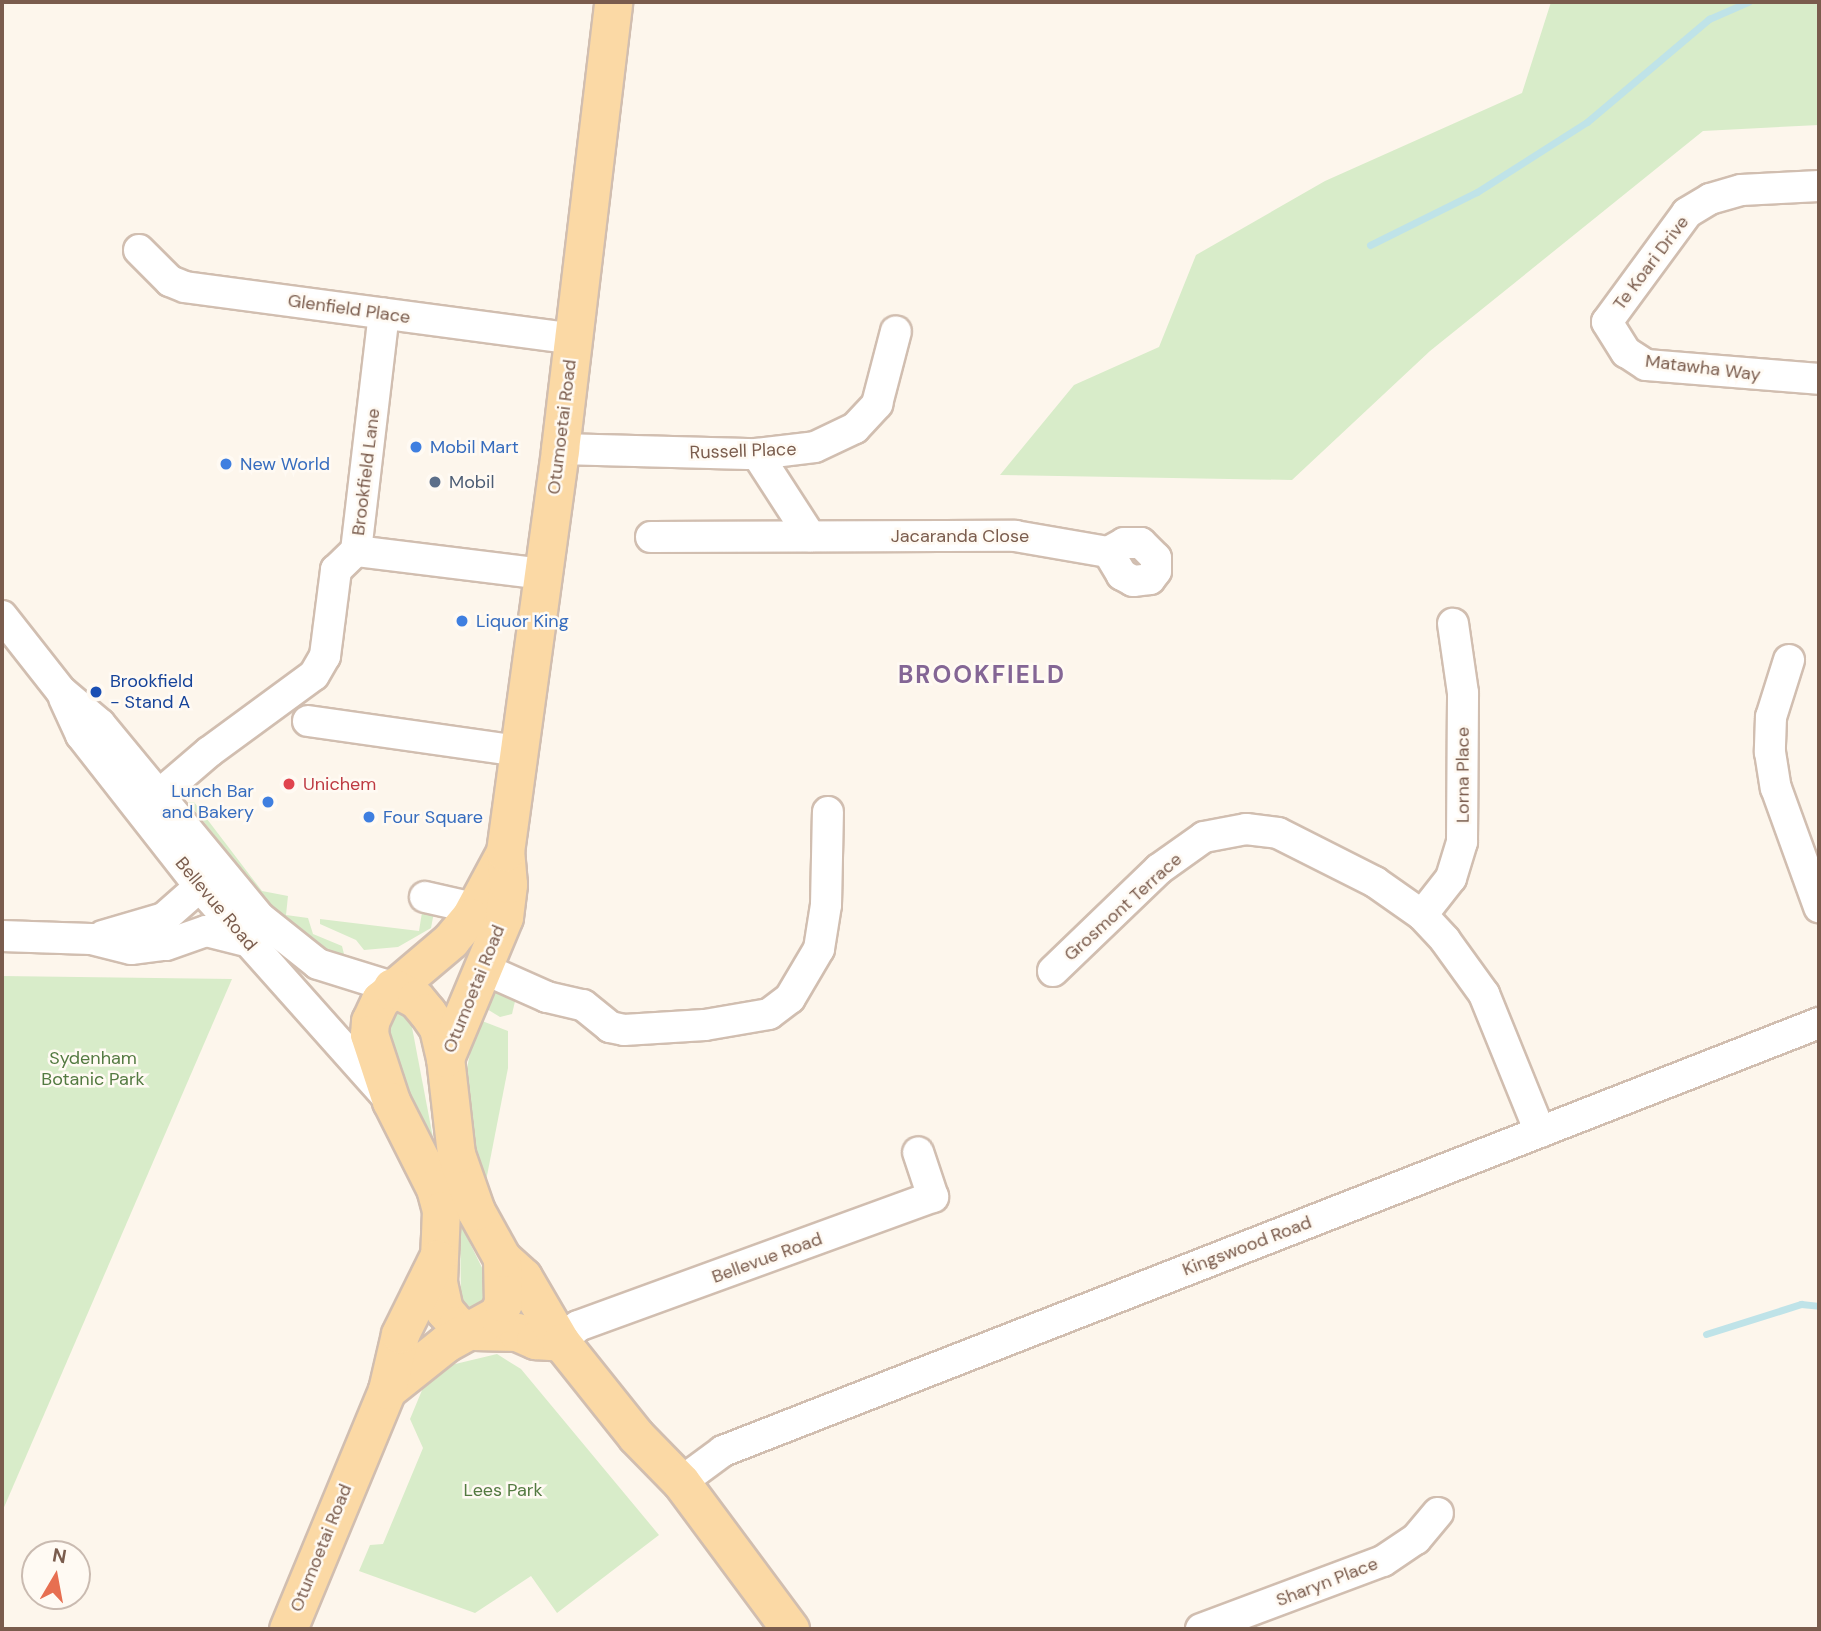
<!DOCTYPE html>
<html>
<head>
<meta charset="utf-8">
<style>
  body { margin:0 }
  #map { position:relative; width:1821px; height:1631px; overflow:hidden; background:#fdf6ec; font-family:"DM Sans",sans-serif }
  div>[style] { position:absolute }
  .green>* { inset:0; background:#d8ecc9 }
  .stream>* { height:7px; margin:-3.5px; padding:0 3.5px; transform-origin:3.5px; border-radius:3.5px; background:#bfe3e8 }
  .roads { filter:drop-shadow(2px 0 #d1beb0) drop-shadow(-2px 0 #d1beb0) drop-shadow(0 2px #d1beb0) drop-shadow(0 -2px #d1beb0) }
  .minor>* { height:30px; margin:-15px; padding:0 15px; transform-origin:15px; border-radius:15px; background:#fff }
  .major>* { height:37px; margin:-18.5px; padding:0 18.5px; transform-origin:18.5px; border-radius:18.5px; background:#fbd9a5 }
  .dots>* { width:19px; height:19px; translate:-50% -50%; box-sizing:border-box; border:4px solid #fffaf3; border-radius:50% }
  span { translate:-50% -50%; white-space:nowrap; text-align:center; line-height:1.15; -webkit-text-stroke:5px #fffaf3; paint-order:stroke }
  .street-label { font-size:18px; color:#7a5c4d }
  .shop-label { font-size:18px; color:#366cbe }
  .left { translate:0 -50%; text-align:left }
  .right { translate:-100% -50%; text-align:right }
  .service-label { font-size:18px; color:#4e5e75 }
  .transit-label { font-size:18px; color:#164399 }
  .health-label { font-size:18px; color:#be3a42 }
  .park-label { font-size:18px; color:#537a41 }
  .district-label { font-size:24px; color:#846695; font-weight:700; letter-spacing:2px }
  .frame { position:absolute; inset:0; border:4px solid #7a5c4d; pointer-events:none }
  .north { position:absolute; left:21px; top:1540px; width:70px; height:70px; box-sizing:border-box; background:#fffaf3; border:2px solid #cabbb1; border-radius:50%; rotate:10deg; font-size:19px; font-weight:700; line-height:28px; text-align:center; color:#7a5c4d }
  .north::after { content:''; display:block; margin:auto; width:24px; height:32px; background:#e76f51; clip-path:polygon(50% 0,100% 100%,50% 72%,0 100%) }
</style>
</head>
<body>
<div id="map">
  <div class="green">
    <i style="clip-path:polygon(1551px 2px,1819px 2px,1819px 125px,1703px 131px,1430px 351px,1292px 480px,1000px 475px,1074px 385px,1159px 347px,1196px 255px,1325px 181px,1522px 93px)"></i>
    <i style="clip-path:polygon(188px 802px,194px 802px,262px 891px,288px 896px,286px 915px,308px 918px,313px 934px,342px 946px,345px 958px,326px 951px,281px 919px)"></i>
    <i style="clip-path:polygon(423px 906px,435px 907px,431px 928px,398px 947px,364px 950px,356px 940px,320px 924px,320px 919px,419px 931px)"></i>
    <i style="clip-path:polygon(2px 976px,232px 979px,2px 1512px)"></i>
    <i style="clip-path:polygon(489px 988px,517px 993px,512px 1014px,500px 1017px,482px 1006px)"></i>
    <i style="clip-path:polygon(395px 1007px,411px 1022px,434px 1143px,394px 1064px,382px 1017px)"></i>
    <i style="clip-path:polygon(477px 1019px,508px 1031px,508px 1068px,485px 1186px,473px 1165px,465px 1078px)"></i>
    <i style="clip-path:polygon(460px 1223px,491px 1286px,484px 1294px,487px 1301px,472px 1309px,461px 1299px)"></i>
    <i style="clip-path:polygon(497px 1354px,521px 1369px,659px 1535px,557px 1613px,531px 1576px,475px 1613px,359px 1571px,370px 1545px,383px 1544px,423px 1448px,410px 1419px,425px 1383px,451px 1365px)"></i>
  </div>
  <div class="stream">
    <i style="left:1370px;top:245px;width:119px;rotate:-26.4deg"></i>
    <i style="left:1477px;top:192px;width:130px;rotate:-32.5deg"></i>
    <i style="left:1587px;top:122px;width:160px;rotate:-40.2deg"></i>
    <i style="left:1709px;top:19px;width:43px;rotate:-23.6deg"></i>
    <i style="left:1706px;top:1334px;width:100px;rotate:-17.5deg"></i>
    <i style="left:1801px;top:1304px;width:18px;rotate:6deg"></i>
  </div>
  <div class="roads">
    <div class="minor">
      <i style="left:1819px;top:186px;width:78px;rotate:177.1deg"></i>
      <i style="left:1741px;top:190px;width:32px;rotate:164deg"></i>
      <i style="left:1710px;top:199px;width:27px;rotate:149deg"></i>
      <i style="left:1687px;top:213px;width:135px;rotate:126.3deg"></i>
      <i style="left:1607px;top:322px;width:36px;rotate:58deg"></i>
      <i style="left:1626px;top:352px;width:24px;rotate:33deg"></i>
      <i style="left:1646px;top:365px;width:174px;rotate:4.6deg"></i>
      <i style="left:139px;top:250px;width:44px;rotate:45deg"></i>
      <i style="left:170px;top:281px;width:16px;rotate:22deg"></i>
      <i style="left:185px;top:287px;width:391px;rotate:7.6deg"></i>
      <i style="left:560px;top:449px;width:197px;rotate:1.5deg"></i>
      <i style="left:757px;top:454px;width:58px;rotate:-6.9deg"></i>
      <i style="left:815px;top:447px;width:44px;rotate:-25.4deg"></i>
      <i style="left:855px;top:428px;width:33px;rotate:-47deg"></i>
      <i style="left:877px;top:404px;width:75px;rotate:-75.4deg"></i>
      <i style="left:757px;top:454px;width:98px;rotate:57.1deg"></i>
      <i style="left:651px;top:537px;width:364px;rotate:-0.2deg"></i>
      <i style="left:1015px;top:536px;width:94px;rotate:9.8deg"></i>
      <i style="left:1108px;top:552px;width:18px;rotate:-29deg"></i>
      <i style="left:1124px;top:543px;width:17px"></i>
      <i style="left:1141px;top:543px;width:21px;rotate:45deg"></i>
      <i style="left:1156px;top:558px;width:13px;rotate:90deg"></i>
      <i style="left:1156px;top:571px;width:10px;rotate:127deg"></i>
      <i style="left:1150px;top:579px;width:17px;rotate:173deg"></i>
      <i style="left:1133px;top:581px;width:13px;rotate:-151deg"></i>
      <i style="left:1122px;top:575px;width:27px;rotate:-121deg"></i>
      <i style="left:356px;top:551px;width:189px;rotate:7deg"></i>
      <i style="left:2px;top:616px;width:95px;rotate:51.8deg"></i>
      <i style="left:61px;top:691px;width:51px;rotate:40.2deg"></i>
      <i style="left:100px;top:724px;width:250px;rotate:50.5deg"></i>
      <i style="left:259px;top:917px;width:75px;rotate:38.5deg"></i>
      <i style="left:318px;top:964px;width:77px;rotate:17.3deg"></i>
      <i style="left:1789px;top:660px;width:60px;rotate:107.5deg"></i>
      <i style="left:1771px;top:717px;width:35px;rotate:92deg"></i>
      <i style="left:1770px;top:752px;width:36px;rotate:81deg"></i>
      <i style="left:1776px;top:788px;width:127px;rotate:70.1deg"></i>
      <i style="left:64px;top:698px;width:41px;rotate:65.3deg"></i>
      <i style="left:81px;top:735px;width:193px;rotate:51.9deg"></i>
      <i style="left:200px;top:887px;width:283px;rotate:48.3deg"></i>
      <i style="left:308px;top:721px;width:213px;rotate:8.1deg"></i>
      <i style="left:160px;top:794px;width:65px;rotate:-40.6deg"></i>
      <i style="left:209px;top:752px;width:130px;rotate:-36.3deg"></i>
      <i style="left:314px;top:675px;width:22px;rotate:-60deg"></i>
      <i style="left:325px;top:656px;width:87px;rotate:-82.7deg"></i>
      <i style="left:336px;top:570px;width:28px;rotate:-44deg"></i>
      <i style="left:356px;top:551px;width:239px;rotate:-83.3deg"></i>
      <i style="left:425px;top:897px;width:50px;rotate:12.7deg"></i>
      <i style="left:1422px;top:915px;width:47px;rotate:-51.9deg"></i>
      <i style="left:1451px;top:878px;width:38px;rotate:-73deg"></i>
      <i style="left:1462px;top:842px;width:149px;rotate:-89.6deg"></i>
      <i style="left:1463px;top:693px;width:70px;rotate:-98.2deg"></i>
      <i style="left:2px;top:936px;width:89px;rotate:1.9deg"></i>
      <i style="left:91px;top:939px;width:41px;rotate:14deg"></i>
      <i style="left:131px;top:949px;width:35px;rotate:-7deg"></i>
      <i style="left:166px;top:945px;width:42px;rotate:-19.3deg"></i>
      <i style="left:206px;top:931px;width:41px;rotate:14deg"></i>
      <i style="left:103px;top:936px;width:64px;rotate:-16.4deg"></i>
      <i style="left:164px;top:918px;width:68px;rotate:-41.4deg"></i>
      <i style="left:484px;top:969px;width:69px;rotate:24deg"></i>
      <i style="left:547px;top:997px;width:37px;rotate:13deg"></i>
      <i style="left:583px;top:1005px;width:35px;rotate:39deg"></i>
      <i style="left:610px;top:1027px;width:14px;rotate:12deg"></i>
      <i style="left:624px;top:1030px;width:81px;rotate:-3.5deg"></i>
      <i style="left:705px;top:1025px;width:65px;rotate:-9.8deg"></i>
      <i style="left:769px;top:1014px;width:26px;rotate:-37deg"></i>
      <i style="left:790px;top:998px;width:57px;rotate:-59.4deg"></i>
      <i style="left:819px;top:949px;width:45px;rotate:-81deg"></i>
      <i style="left:826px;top:905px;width:93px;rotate:-88.8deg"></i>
      <i style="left:1053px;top:971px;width:147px;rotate:-43.9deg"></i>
      <i style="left:1159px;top:869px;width:55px;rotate:-35.4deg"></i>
      <i style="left:1204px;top:837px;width:43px;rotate:-10.8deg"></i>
      <i style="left:1246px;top:829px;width:32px;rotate:7deg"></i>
      <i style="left:1278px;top:833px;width:109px;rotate:26.8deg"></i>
      <i style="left:1375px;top:882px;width:57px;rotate:35.1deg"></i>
      <i style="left:1422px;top:915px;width:34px;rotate:47deg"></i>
      <i style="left:1445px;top:940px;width:67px;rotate:54.2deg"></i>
      <i style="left:1484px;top:994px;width:149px;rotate:67.9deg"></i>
      <i style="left:561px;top:1342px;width:23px;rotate:-43deg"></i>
      <i style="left:578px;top:1326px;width:378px;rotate:-20deg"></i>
      <i style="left:933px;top:1197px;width:47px;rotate:-108.4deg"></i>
      <i style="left:681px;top:1482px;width:52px;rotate:-36.4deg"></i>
      <i style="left:723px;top:1451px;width:1177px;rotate:-21.33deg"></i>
      <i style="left:1201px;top:1629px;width:194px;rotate:-20.5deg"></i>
      <i style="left:1383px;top:1561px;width:40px;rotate:-34deg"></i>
      <i style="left:1416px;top:1539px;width:34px;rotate:-50deg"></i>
    </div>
    <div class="major">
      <i style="left:505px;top:852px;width:74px;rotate:118.3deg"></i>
      <i style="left:470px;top:917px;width:30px;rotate:130deg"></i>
      <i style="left:451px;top:940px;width:93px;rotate:139.8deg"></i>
      <i style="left:380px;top:1000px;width:23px;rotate:115deg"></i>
      <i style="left:370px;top:1021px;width:13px;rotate:94deg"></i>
      <i style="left:369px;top:1034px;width:71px;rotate:71.8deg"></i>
      <i style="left:391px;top:1101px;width:97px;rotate:63.2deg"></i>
      <i style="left:435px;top:1188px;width:23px;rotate:75deg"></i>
      <i style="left:441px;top:1210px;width:72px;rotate:92.4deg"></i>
      <i style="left:438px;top:1282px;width:29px;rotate:78deg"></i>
      <i style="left:444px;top:1310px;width:20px;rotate:49deg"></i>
      <i style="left:457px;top:1325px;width:18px;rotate:19deg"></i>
      <i style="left:474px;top:1331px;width:43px;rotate:1.3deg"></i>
      <i style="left:517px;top:1332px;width:20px;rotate:24deg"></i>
      <i style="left:535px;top:1340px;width:26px;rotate:4deg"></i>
      <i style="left:392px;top:987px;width:27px;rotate:27deg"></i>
      <i style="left:416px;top:999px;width:17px;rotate:50deg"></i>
      <i style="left:427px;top:1012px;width:19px;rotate:55deg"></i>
      <i style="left:438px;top:1028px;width:31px;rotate:77deg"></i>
      <i style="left:502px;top:1258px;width:28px;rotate:42deg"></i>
      <i style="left:523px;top:1277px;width:75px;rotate:59.7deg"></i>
      <i style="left:561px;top:1342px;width:120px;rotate:51.4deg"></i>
      <i style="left:636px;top:1436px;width:64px;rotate:45.6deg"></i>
      <i style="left:681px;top:1482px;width:183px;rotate:53.4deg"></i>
      <i style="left:387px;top:1390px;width:75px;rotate:-38.5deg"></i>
      <i style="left:446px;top:1343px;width:58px;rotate:-28.8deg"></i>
      <i style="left:497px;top:1315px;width:13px;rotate:-63deg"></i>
      <i style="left:503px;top:1303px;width:45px;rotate:-91.3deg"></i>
      <i style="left:502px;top:1258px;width:54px;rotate:-119deg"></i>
      <i style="left:476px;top:1211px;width:60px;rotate:-109.3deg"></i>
      <i style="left:456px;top:1154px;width:97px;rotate:-96.5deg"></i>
      <i style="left:445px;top:1058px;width:153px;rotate:-67.3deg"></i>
      <i style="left:504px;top:917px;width:33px;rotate:-83deg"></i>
      <i style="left:508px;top:884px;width:32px;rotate:-95deg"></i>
      <i style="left:505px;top:852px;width:407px;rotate:-82.2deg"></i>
      <i style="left:560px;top:449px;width:450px;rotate:-83.2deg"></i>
      <i style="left:288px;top:1629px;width:259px;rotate:-67.5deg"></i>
      <i style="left:387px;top:1390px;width:57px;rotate:-76.9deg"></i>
      <i style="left:400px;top:1334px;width:84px;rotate:-63.7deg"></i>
    </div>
  </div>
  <div class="dots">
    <i style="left:416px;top:447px;background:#3f7fe0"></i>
    <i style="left:226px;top:464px;background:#3f7fe0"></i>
    <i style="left:435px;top:482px;background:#5c6f8a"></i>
    <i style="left:462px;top:621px;background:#3f7fe0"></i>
    <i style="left:96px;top:692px;background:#1a4fb4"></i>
    <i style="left:289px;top:784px;background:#e0444e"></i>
    <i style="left:268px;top:802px;background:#3f7fe0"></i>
    <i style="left:369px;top:817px;background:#3f7fe0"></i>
  </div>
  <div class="street-label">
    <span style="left:1651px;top:263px;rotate:-53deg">Te Koari Drive</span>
    <span style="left:349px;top:309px;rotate:8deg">Glenfield Place</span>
    <span style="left:1703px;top:368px;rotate:7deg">Matawha Way</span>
    <span style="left:562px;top:427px;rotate:-83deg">Otumoetai Road</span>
    <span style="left:743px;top:451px;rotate:-2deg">Russell Place</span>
    <span style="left:366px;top:472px;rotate:-83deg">Brookfield Lane</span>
    <span style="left:960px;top:536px">Jacaranda Close</span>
    <span style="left:1463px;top:775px;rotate:-90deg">Lorna Place</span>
    <span style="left:216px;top:904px;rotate:50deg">Bellevue Road</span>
    <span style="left:1123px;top:907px;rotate:-42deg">Grosmont Terrace</span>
    <span style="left:474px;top:989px;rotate:-68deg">Otumoetai Road</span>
    <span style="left:1247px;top:1246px;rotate:-21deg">Kingswood Road</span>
    <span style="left:767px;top:1258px;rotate:-20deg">Bellevue Road</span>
    <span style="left:321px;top:1548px;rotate:-68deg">Otumoetai Road</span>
    <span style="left:1327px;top:1582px;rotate:-21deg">Sharyn Place</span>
  </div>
  <div class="shop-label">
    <span class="left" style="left:430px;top:447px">Mobil Mart</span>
    <span class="left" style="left:240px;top:464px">New World</span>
    <span class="left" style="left:476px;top:621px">Liquor King</span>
    <span class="right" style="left:254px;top:802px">Lunch Bar<br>and Bakery</span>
    <span class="left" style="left:383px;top:817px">Four Square</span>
  </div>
  <div class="service-label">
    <span class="left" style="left:449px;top:482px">Mobil</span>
  </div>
  <div class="transit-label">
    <span class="left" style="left:110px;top:692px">Brookfield<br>- Stand A</span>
  </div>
  <div class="health-label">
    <span class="left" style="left:303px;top:784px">Unichem</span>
  </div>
  <div class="park-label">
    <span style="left:93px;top:1069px">Sydenham<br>Botanic Park</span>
    <span style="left:503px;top:1490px">Lees Park</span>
  </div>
  <div class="district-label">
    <span style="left:982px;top:675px">BROOKFIELD</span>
  </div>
  <div class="frame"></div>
  <div class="north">N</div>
</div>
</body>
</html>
